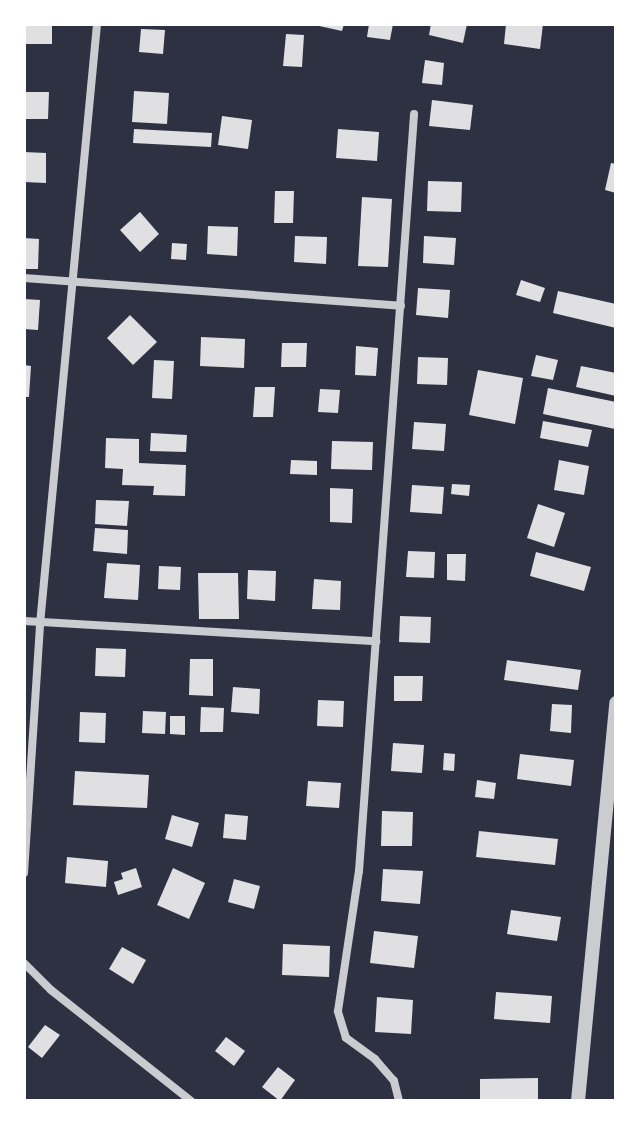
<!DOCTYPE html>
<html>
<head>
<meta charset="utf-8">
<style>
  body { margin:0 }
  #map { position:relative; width:640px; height:1125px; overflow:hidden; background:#2d3142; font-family:"Fira Sans Condensed",sans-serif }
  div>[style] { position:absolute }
  .building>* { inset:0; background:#e0e0e3 }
  .minor>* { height:8px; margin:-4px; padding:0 4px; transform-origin:4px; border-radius:4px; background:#caccd0 }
  .tertiary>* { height:14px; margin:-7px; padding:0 7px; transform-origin:7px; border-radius:7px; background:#caccd0 }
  span { translate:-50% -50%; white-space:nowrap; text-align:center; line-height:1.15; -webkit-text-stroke:7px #fff; paint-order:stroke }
  .frame { position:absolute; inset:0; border:26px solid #fff; pointer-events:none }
</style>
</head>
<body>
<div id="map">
  <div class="building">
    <i style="clip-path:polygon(24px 24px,52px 24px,52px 44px,24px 44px)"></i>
    <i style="clip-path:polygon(310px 24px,344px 24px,342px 31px)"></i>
    <i style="clip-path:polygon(369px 24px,393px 24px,390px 40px,367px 37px)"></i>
    <i style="clip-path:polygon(431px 24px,467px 24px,463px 43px,429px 35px)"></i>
    <i style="clip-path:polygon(506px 24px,543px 24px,540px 49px,504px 44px)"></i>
    <i style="clip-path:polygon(141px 29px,165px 30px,163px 54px,139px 52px)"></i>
    <i style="clip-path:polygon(286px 34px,304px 35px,302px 67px,283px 66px)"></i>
    <i style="clip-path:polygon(425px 60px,444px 63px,442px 85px,422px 83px)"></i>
    <i style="clip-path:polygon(134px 91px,169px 93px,167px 124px,132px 122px)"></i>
    <i style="clip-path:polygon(24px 92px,49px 92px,48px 119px,24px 119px)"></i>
    <i style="clip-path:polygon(432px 100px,473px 105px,470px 130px,429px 126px)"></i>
    <i style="clip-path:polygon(222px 116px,252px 120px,248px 149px,218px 145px)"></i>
    <i style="clip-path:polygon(134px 129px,212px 133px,211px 147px,133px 143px)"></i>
    <i style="clip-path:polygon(338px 129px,379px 132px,377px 161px,336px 158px)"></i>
    <i style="clip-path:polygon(24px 152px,46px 153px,46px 183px,24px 182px)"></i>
    <i style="clip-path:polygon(611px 163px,616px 164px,616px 193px,605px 190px)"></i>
    <i style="clip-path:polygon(428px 181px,462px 182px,461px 212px,427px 211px)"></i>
    <i style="clip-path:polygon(275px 191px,294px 191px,293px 223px,274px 223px)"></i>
    <i style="clip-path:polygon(362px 197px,392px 199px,388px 267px,358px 266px)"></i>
    <i style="clip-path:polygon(140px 212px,159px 234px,140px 252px,120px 230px)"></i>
    <i style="clip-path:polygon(208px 226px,238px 227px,237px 256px,207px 254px)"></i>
    <i style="clip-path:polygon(295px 236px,327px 237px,326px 264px,294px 262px)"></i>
    <i style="clip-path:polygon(424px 236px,456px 238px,454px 265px,423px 263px)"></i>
    <i style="clip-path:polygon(24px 238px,39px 239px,38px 269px,24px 269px)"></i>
    <i style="clip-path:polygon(172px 243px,187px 244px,186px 260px,171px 259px)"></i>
    <i style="clip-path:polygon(521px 280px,545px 288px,540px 302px,516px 295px)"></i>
    <i style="clip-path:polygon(418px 288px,450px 290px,448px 318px,416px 315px)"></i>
    <i style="clip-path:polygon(558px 291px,616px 304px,616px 328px,553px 313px)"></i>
    <i style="clip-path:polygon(24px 299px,40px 300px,38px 330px,24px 329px)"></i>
    <i style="clip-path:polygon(130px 315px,157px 342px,133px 365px,107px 338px)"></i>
    <i style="clip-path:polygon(201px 337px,245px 339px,244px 368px,200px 366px)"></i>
    <i style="clip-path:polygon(282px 343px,307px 343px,306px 367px,281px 367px)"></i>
    <i style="clip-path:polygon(356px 346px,378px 348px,376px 376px,355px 375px)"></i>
    <i style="clip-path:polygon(536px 355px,558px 360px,553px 380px,531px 376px)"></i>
    <i style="clip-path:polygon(418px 357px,448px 358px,447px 385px,417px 384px)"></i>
    <i style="clip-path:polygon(154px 360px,174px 361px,172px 399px,152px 398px)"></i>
    <i style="clip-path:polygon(24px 365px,31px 366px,29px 397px,24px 397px)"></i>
    <i style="clip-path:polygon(581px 366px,616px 373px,616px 396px,576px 387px)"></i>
    <i style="clip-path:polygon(478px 370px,523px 378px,515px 424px,469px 415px)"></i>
    <i style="clip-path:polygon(255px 387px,275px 387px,273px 417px,253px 417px)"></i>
    <i style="clip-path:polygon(548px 388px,616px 402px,615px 429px,543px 414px)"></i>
    <i style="clip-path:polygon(320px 389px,340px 390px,338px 413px,318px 412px)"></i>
    <i style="clip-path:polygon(543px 421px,592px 430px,588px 447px,540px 438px)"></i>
    <i style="clip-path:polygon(414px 422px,446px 424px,444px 451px,412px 449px)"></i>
    <i style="clip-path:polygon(151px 433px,187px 435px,186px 452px,150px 451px)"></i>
    <i style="clip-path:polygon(106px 438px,139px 439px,139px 463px,186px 465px,185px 496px,153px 495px,154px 486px,122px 485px,123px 469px,105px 468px)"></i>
    <i style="clip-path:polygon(332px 441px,373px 442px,372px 470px,331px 469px)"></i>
    <i style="clip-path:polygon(291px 460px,317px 461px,317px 475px,290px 474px)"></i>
    <i style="clip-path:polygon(559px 460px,589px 466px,584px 495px,554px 490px)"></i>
    <i style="clip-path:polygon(452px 484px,470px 485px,469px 496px,451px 494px)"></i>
    <i style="clip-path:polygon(412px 485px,444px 487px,442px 514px,410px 512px)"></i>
    <i style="clip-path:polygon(330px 488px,353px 489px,352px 523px,330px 522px)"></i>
    <i style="clip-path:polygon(96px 500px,129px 501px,127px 526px,95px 524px)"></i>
    <i style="clip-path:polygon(538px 504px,565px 513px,554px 547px,527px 538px)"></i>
    <i style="clip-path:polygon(95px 528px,128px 530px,127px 554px,93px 551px)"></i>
    <i style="clip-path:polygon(408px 551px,435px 552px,434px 578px,406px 577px)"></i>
    <i style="clip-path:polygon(536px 552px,591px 567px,584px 591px,530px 576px)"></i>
    <i style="clip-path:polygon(447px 554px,466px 554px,465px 581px,447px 580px)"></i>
    <i style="clip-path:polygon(107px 563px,140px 565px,138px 600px,104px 598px)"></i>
    <i style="clip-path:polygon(159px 566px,181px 567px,180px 590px,158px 589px)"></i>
    <i style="clip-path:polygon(248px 570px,276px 571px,275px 601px,247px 599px)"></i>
    <i style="clip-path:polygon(198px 573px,238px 573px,239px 619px,199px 619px)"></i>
    <i style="clip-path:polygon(314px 579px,341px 581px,340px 610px,312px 609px)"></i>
    <i style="clip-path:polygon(400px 616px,431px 617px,430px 643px,399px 642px)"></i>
    <i style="clip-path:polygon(96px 648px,126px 649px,125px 677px,95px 676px)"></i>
    <i style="clip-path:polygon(190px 659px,213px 659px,213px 696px,189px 695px)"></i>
    <i style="clip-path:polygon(507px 660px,581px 670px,578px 690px,504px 680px)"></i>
    <i style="clip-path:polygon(394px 676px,423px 676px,422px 701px,394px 701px)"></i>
    <i style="clip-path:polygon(233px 687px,260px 689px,259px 714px,231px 712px)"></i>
    <i style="clip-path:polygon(318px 700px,344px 701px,343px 727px,317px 726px)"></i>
    <i style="clip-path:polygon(552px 704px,572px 705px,571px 733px,550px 731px)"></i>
    <i style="clip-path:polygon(201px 707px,224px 708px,223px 732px,200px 732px)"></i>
    <i style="clip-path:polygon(143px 711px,166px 712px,165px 734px,142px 733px)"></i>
    <i style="clip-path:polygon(80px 712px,106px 713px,105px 743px,79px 742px)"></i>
    <i style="clip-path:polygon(170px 716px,185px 716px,185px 735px,170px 734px)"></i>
    <i style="clip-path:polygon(393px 743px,424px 745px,422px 773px,391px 771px)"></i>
    <i style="clip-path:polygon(444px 753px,455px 754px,454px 771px,443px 770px)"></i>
    <i style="clip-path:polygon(520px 754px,574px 760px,571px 786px,517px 779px)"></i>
    <i style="clip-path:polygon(75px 771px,149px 775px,147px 808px,73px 805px)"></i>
    <i style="clip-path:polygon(477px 780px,496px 783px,494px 799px,475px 797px)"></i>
    <i style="clip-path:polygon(308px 781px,341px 783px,339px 808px,306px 806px)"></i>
    <i style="clip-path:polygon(382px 811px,413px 812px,412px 846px,381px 846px)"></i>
    <i style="clip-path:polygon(225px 814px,248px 816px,246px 840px,223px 838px)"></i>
    <i style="clip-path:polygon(172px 815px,199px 823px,192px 847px,165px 839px)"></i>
    <i style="clip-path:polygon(479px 831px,558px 839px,555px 865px,476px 857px)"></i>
    <i style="clip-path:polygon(67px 857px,108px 861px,106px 887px,65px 883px)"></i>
    <i style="clip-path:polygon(136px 868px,142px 887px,118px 895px,114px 882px,123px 879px,121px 873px)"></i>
    <i style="clip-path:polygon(173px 868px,205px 883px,189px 919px,157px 905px)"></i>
    <i style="clip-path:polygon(383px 869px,423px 871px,420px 904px,381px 901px)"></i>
    <i style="clip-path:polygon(234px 879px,260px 886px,254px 909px,228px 902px)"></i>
    <i style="clip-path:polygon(511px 910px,561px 917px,557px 941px,507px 934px)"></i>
    <i style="clip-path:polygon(374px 931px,418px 936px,414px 968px,370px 963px)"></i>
    <i style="clip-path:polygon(283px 944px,330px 946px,329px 977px,282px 975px)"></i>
    <i style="clip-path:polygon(122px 947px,146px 960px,133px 984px,109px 969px)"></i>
    <i style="clip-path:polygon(496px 992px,552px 996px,550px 1023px,494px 1019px)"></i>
    <i style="clip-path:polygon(377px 997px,413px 1000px,411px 1034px,375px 1032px)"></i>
    <i style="clip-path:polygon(45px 1025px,60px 1035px,42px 1058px,28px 1047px)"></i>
    <i style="clip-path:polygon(226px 1037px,245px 1051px,234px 1066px,215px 1051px)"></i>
    <i style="clip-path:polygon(278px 1067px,295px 1080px,280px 1101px,262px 1087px)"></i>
    <i style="clip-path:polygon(538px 1078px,538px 1101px,480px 1101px,480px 1079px)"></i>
  </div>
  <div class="minor">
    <i style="left:24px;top:278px;width:378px;rotate:4.2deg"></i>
    <i style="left:24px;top:621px;width:353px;rotate:3.3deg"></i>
    <i style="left:24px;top:873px;width:250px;rotate:-86.3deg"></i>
    <i style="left:40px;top:624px;width:603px;rotate:-84.57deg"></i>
    <i style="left:24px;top:963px;width:38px;rotate:45deg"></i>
    <i style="left:51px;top:990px;width:179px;rotate:38.4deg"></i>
    <i style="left:399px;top:1101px;width:21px;rotate:-104deg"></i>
    <i style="left:394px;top:1081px;width:29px;rotate:-131deg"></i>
    <i style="left:375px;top:1059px;width:36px;rotate:-144deg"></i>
    <i style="left:346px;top:1038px;width:28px;rotate:-107deg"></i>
    <i style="left:338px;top:1011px;width:142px;rotate:-81.5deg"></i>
    <i style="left:359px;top:871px;width:759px;rotate:-85.84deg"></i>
  </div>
  <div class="tertiary">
    <i style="left:578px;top:1101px;width:400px;rotate:-84.5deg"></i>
  </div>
  <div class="frame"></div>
</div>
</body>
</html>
